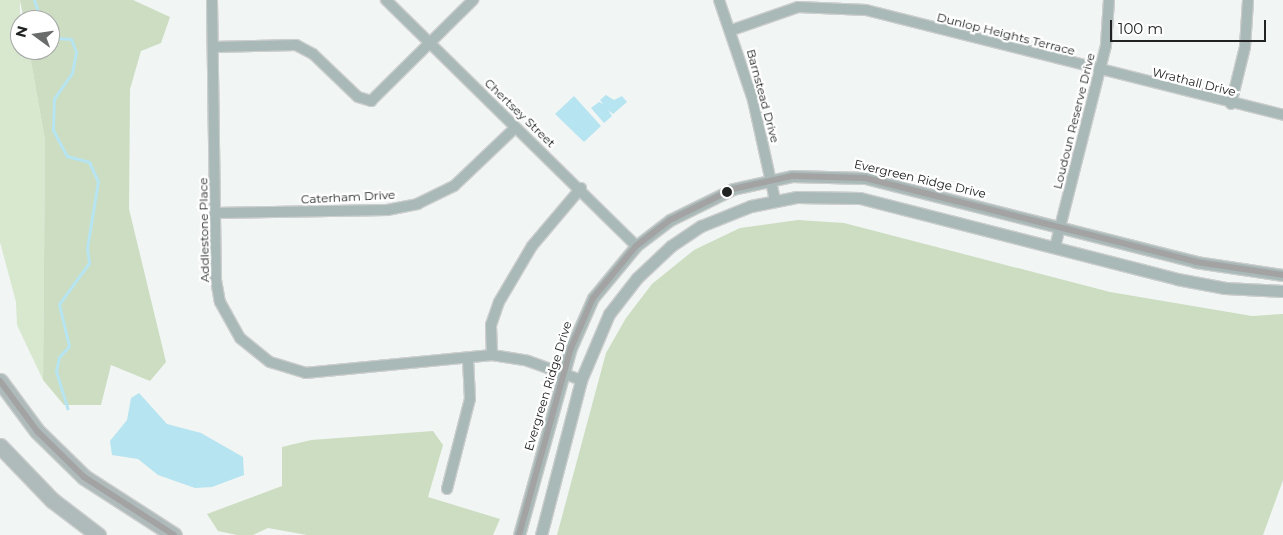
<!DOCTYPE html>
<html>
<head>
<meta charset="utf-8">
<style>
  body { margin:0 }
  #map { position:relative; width:1283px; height:535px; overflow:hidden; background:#f1f5f3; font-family:Montserrat,sans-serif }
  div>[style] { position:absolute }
  .green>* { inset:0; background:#d8e8cf }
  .forest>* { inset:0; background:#ccddc2 }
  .water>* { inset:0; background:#b6e4f1 }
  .stream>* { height:3px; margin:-1.5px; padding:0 1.5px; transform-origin:1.5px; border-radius:1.5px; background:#b6e4f1 }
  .roads { filter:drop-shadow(1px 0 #cccecd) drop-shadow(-1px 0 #cccecd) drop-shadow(0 1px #cccecd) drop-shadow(0 -1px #cccecd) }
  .minor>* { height:10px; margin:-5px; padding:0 5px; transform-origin:5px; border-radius:5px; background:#a9b9b8 }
  .tertiary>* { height:11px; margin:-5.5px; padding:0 5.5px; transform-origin:5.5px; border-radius:5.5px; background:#a9b9b8 }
  .primary>* { height:15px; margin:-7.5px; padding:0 7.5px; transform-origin:7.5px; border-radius:7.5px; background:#aebbba }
  .bus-1>* { height:6px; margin:-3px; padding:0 3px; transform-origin:3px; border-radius:3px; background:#a3a3a3 }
  .dots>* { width:14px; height:14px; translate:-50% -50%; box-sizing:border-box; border:2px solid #fff; border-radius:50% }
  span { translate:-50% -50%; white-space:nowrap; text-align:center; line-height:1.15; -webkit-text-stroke:4.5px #fff; paint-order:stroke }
  .street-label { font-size:12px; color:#212322 }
  .north { position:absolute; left:10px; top:10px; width:50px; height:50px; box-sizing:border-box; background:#fff; border:1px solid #a6a7a7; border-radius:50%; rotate:284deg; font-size:14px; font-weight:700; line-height:20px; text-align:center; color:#212322 }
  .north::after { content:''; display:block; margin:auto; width:18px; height:22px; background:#6a6c6b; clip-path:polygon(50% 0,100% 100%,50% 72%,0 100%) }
  .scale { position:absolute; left:1110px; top:20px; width:156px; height:22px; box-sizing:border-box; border:2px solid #212322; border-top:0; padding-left:6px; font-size:15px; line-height:18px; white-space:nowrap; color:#212322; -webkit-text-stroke:4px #fff; paint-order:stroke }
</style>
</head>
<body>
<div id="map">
  <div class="green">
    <i style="clip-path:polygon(0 0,20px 0,20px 50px,29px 50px,45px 140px,43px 380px,17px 325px,16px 302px,0 242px)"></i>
  </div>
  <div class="forest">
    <i style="clip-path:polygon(20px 0,133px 0,170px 17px,161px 43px,141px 51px,130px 89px,129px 209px,166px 362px,150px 381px,111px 365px,101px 405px,64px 405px,43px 380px,45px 140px,29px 50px,50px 50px,50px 20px,24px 20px)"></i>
    <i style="clip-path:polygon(798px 220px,844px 223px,1110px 292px,1252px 316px,1283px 314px,1283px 480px,1263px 535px,557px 535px,606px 353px,626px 318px,652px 284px,694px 250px,740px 228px)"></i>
    <i style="clip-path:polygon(433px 431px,443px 445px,428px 497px,500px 519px,493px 535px,307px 535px,268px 528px,253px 535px,237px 535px,218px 531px,207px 514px,282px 486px,282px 447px,311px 440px)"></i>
  </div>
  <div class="water">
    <i style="clip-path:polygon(606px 95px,614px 100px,622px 96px,627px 102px,613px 114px,608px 110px,612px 116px,604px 123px,591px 108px,599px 102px,603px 104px,600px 100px)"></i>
    <i style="clip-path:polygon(574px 96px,601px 126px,584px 142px,555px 114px)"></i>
    <i style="clip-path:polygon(139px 393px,167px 424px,201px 433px,243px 457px,244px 475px,212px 487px,195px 488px,158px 475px,138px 459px,112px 455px,110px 441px,127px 420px,131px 398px)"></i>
  </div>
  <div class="stream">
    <i style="left:34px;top:0;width:21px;rotate:71deg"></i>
    <i style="left:50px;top:32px;width:8px;rotate:45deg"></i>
    <i style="left:56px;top:38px;width:15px;rotate:4deg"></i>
    <i style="left:71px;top:39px;width:14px;rotate:69deg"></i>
    <i style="left:76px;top:52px;width:21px;rotate:101deg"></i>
    <i style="left:72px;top:73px;width:32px;rotate:125deg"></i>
    <i style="left:54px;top:99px;width:31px;rotate:92deg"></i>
    <i style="left:53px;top:130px;width:30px;rotate:62deg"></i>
    <i style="left:67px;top:156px;width:23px;rotate:15deg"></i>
    <i style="left:89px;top:162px;width:21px;rotate:65deg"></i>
    <i style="left:98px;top:181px;width:68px;rotate:99.3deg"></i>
    <i style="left:87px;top:248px;width:15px;rotate:82deg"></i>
    <i style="left:89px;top:263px;width:51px;rotate:126.2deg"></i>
    <i style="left:59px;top:304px;width:43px;rotate:76.6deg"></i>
    <i style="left:69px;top:346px;width:15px;rotate:132deg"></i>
    <i style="left:59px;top:357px;width:14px;rotate:102deg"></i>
    <i style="left:56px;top:371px;width:39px;rotate:73deg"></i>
  </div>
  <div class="roads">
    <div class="minor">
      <i style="left:212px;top:0;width:280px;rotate:89.2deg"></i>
      <i style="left:216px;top:280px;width:22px;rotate:80deg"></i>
      <i style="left:220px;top:302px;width:41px;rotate:60.9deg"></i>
      <i style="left:240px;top:338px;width:38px;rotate:39deg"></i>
      <i style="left:270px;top:362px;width:37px;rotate:17deg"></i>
      <i style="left:305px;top:373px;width:188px;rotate:-5.5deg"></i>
      <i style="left:492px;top:355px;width:36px;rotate:9deg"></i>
      <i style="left:528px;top:361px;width:56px;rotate:19.7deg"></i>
      <i style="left:386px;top:0;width:351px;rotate:44.5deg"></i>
      <i style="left:719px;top:0;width:106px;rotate:71.2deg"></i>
      <i style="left:753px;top:100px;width:102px;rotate:77.6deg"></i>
      <i style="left:732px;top:30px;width:70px;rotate:-19.2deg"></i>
      <i style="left:798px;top:7px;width:68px;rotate:2.5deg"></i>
      <i style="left:866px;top:10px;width:430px;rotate:14.1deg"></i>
      <i style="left:213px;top:47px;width:83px;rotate:-1.4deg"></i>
      <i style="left:296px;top:45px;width:19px;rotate:28deg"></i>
      <i style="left:313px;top:54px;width:62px;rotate:43.7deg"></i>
      <i style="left:358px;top:97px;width:14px;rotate:17deg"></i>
      <i style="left:371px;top:101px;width:144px;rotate:-44.7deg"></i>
      <i style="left:1231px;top:104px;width:59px;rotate:-76.2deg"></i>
      <i style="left:1245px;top:47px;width:47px;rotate:-86.3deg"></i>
      <i style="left:215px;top:213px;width:172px;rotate:-1deg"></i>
      <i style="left:387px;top:210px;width:31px;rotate:-11deg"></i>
      <i style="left:417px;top:204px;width:41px;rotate:-25.9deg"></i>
      <i style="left:454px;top:186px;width:84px;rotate:-43.6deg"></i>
      <i style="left:1055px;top:247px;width:208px;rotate:-75.8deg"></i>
      <i style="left:1106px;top:45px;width:45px;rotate:-86.2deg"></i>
      <i style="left:492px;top:355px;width:30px;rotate:-92deg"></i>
      <i style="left:491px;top:325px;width:24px;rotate:-71deg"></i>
      <i style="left:499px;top:302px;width:65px;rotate:-59.5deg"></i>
      <i style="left:532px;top:246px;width:76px;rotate:-49.8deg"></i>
      <i style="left:447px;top:489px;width:93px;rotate:-75.7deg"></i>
      <i style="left:470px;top:399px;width:40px;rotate:-92.9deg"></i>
    </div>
    <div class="tertiary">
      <i style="left:519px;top:535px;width:194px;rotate:-74.5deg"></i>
      <i style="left:571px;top:348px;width:55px;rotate:-66.3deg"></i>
      <i style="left:593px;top:298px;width:67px;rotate:-50.4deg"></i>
      <i style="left:636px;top:246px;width:43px;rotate:-37.4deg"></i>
      <i style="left:670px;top:220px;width:70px;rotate:-26.2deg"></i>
      <i style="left:733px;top:189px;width:60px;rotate:-12.4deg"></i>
      <i style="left:792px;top:176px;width:73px;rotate:1.6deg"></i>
      <i style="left:865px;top:178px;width:341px;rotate:14.2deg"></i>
      <i style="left:1196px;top:262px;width:88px;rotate:8.5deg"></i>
      <i style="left:541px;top:535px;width:160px;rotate:-75.5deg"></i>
      <i style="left:581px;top:380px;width:72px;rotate:-67deg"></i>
      <i style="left:609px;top:314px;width:46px;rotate:-52.1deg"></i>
      <i style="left:637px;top:278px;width:47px;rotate:-43.3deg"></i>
      <i style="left:671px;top:246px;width:36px;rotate:-34deg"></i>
      <i style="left:701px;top:226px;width:54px;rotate:-21.8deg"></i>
      <i style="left:751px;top:206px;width:47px;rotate:-11.1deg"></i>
      <i style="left:797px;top:197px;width:63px;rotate:0.9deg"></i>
      <i style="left:860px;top:198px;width:327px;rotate:14.3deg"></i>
      <i style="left:1177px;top:279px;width:49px;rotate:10.6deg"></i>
      <i style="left:1225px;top:288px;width:58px;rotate:3deg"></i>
    </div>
    <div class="primary">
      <i style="left:0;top:381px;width:62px;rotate:53.5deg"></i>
      <i style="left:37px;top:431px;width:66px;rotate:44.4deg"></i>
      <i style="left:84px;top:477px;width:107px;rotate:32.8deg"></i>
      <i style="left:0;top:446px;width:75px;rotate:46.1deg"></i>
      <i style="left:52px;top:500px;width:58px;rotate:37.3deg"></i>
    </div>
  </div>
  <div class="bus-1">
    <i style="left:0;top:381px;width:62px;rotate:53.5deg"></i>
    <i style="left:37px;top:431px;width:66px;rotate:44.4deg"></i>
    <i style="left:84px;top:477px;width:107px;rotate:32.8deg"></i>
    <i style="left:519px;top:535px;width:194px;rotate:-74.5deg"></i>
    <i style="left:571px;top:348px;width:55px;rotate:-66.3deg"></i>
    <i style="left:593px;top:298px;width:67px;rotate:-50.4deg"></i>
    <i style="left:636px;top:246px;width:43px;rotate:-37.4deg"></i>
    <i style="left:670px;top:220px;width:70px;rotate:-26.2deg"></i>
    <i style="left:733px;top:189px;width:60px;rotate:-12.4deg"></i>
    <i style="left:792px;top:176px;width:73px;rotate:1.6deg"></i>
    <i style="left:865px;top:178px;width:341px;rotate:14.2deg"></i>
    <i style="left:1196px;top:262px;width:88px;rotate:8.5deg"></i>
  </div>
  <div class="dots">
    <i style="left:727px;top:192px;background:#212322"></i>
  </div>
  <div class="street-label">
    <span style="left:1006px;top:34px;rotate:14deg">Dunlop Heights Terrace</span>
    <span style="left:1194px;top:82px;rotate:14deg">Wrathall Drive</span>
    <span style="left:763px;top:96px;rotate:75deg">Barnstead Drive</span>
    <span style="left:520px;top:113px;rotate:44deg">Chertsey Street</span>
    <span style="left:1074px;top:121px;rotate:-76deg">Loudoun Reserve Drive</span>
    <span style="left:920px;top:179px;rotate:13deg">Evergreen Ridge Drive</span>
    <span style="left:348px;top:197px;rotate:-3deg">Caterham Drive</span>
    <span style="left:204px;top:230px;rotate:-91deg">Addlestone Place</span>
    <span style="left:548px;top:386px;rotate:-73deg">Evergreen Ridge Drive</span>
  </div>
  <div class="north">N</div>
  <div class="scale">100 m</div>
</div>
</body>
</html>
